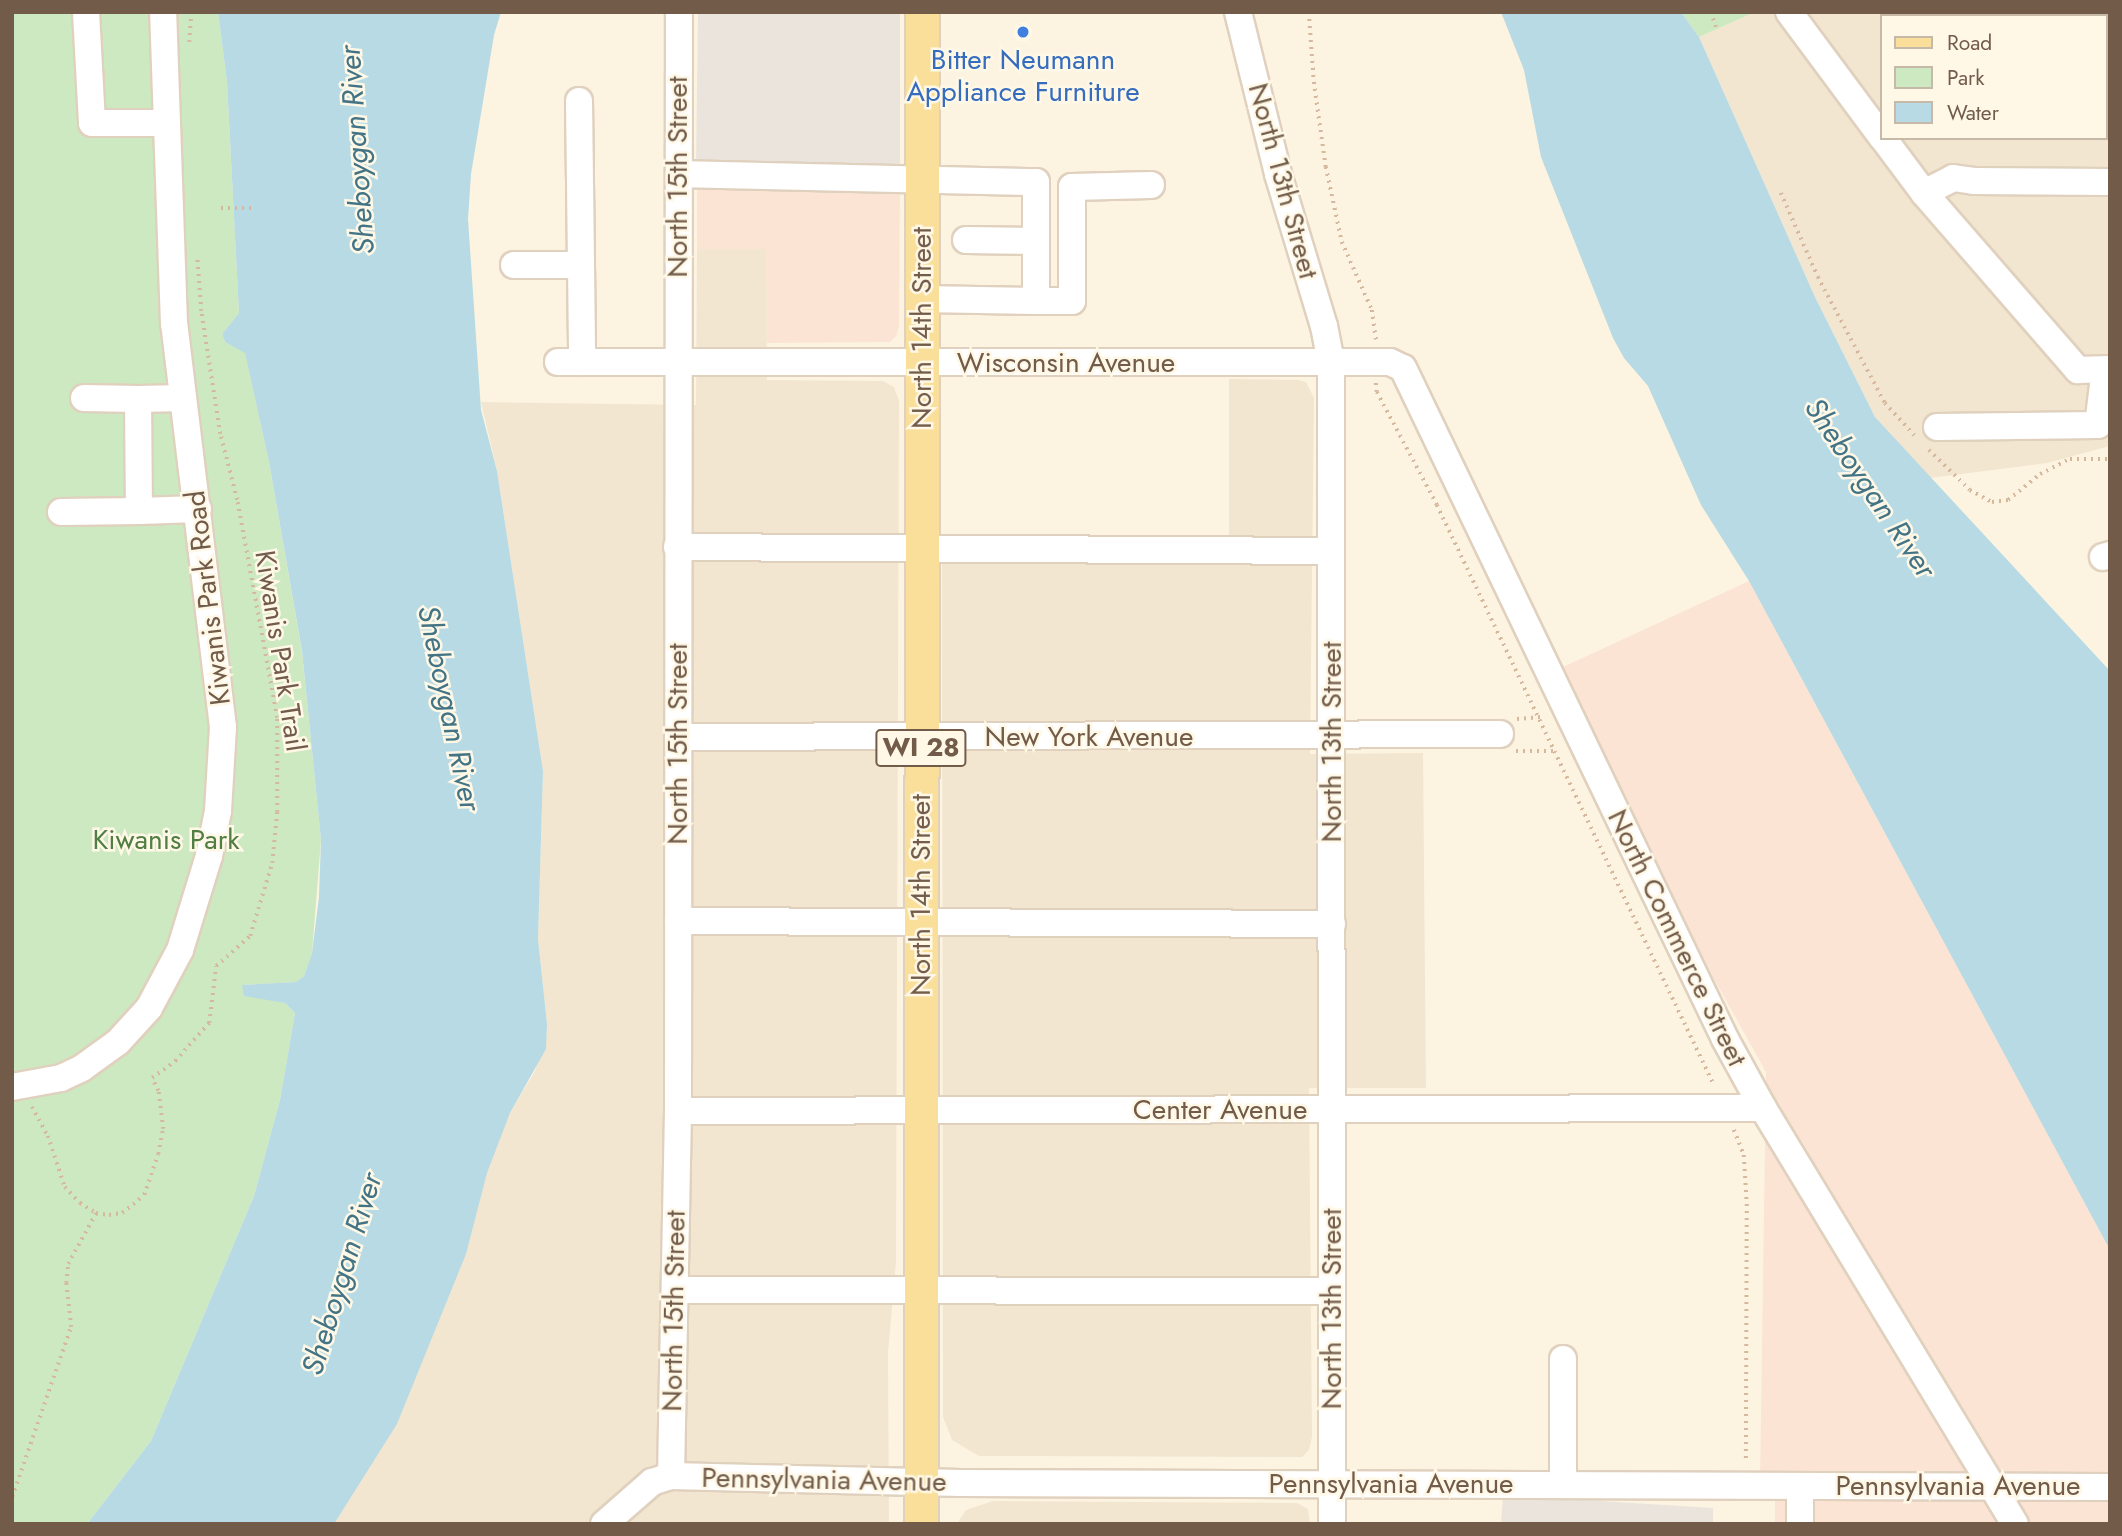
<!DOCTYPE html>
<html>
<head>
<meta charset="utf-8">
<style>
  body { margin:0 }
  #map { position:relative; width:2122px; height:1536px; overflow:hidden; background:#fcf4e1; font-family:Jost,sans-serif }
  div>[style] { position:absolute }
  .residential>* { inset:0; background:#f3e6d0 }
  .commercial>* { inset:0; background:#fce4d5 }
  .industrial>* { inset:0; background:#eae4dd }
  .green>* { inset:0; background:#cde9c1 }
  .water>* { inset:0; background:#b7dae4 }
  .path>* { height:3.5px; margin-top:-1.75px; transform-origin:0; background:repeating-linear-gradient(90deg,#d5b89d 0 2px,transparent 0 7px) }
  .roads { filter:drop-shadow(2px 0 #e0d1be) drop-shadow(-2px 0 #e0d1be) drop-shadow(0 2px #e0d1be) drop-shadow(0 -2px #e0d1be) }
  .minor>* { height:26px; margin:-13px; padding:0 13px; transform-origin:13px; border-radius:13px; background:#fff }
  .major>* { height:33px; margin:-16.5px; padding:0 16.5px; transform-origin:16.5px; border-radius:16.5px; background:#fadf9a }
  .dots>* { width:19px; height:19px; translate:-50% -50%; box-sizing:border-box; border:4px solid #fff8e7; border-radius:50% }
  span { translate:-50% -50%; white-space:nowrap; text-align:center; line-height:1.15; -webkit-text-stroke:5px #fff8e7; paint-order:stroke }
  .shield-label span { padding:2px 5px; background:#fff8e7; border:2px solid; border-radius:5px; -webkit-text-stroke-width:0 }
  .shield-label { font-size:26px; color:#725b49; font-weight:700 }
  .shop-label { font-size:28px; color:#366cbe }
  .street-label { font-size:28px; color:#725b49 }
  .park-label { font-size:28px; color:#507e43 }
  .water-label { font-size:30px; color:#437485; font-style:italic }
  .frame { position:absolute; inset:0; border:14px solid #725b49; pointer-events:none }
  .legend { position:absolute; left:1880px; top:14px; width:228px; height:126px; box-sizing:border-box; background:#fff8e7; border:2px solid #c7b9a8; margin:0; padding:9px 12px; list-style:none; font-size:21px; color:#725b49 }
  .legend li { display:flex; align-items:center; gap:14px; height:35px }
  .legend b { width:35px; border:2px solid #c7b9a8 }
</style>
</head>
<body>
<div id="map">
  <div class="residential">
    <i style="clip-path:polygon(evenodd,1755px 12px,2110px 12px,2110px 446px,2047px 463px,1930px 478px,1875px 417px,1815px 297px,1699px 37px,1755px 12px,1882px 16px,2106px 16px,2106px 138px,1882px 138px,1882px 16px)"></i>
    <i style="clip-path:polygon(697px 249px,766px 249px,767px 380px,883px 381px,894px 387px,899px 401px,896px 1262px,888px 1353px,889px 1524px,334px 1524px,351px 1492px,510px 1113px,535px 1071px,547px 1024px,538px 939px,543px 771px,497px 471px,481px 402px,696px 405px)"></i>
    <i style="clip-path:polygon(1229px 379px,1298px 380px,1306px 382px,1314px 398px,1310px 754px,1423px 753px,1426px 1088px,1309px 1088px,1312px 1437px,1309px 1450px,1302px 1457px,979px 1456px,952px 1440px,943px 1417px,942px 549px,1229px 554px)"></i>
    <i style="clip-path:polygon(993px 1501px,1297px 1503px,1308px 1509px,1310px 1524px,957px 1524px,966px 1510px)"></i>
  </div>
  <div class="commercial">
    <i style="clip-path:polygon(900px 181px,899px 325px,897px 335px,890px 342px,767px 343px,766px 249px,697px 249px,697px 182px)"></i>
    <i style="clip-path:polygon(1749px 581px,2110px 1250px,2110px 1524px,1775px 1524px,1775px 1482px,1760px 1482px,1766px 1072px,1581px 741px,1550px 673px)"></i>
  </div>
  <div class="industrial">
    <i style="clip-path:polygon(698px 12px,900px 12px,900px 168px,696px 168px)"></i>
    <i style="clip-path:polygon(1503px 1495px,1713px 1508px,1713px 1524px,1501px 1524px)"></i>
  </div>
  <div class="green">
    <i style="clip-path:polygon(12px 12px,218px 12px,227px 82px,239px 313px,222px 334px,225px 342px,245px 352px,269px 462px,302px 652px,321px 840px,312px 953px,304px 976px,296px 982px,243px 985px,267px 999px,285px 1003px,295px 1013px,280px 1100px,254px 1196px,151px 1441px,87px 1524px,12px 1524px)"></i>
    <i style="clip-path:polygon(1681px 12px,1755px 12px,1699px 37px)"></i>
  </div>
  <div class="water">
    <i style="clip-path:polygon(218px 12px,501px 12px,494px 35px,471px 174px,468px 219px,481px 410px,497px 471px,543px 771px,538px 939px,547px 1024px,546px 1049px,510px 1113px,487px 1173px,466px 1254px,397px 1424px,334px 1524px,87px 1524px,151px 1441px,254px 1196px,280px 1100px,295px 1013px,285px 1003px,244px 996px,242px 985px,296px 982px,304px 976px,312px 953px,319px 897px,321px 840px,302px 651px,269px 462px,245px 353px,225px 342px,222px 334px,239px 313px,227px 82px)"></i>
    <i style="clip-path:polygon(1501px 12px,1681px 12px,1699px 37px,1815px 297px,1875px 417px,2110px 671px,2110px 1250px,1749px 581px,1701px 505px,1648px 386px,1624px 358px,1613px 338px,1541px 157px,1524px 70px)"></i>
  </div>
  <div class="path">
    <i style="left:1309px;top:12px;width:70px;rotate:85.9deg"></i>
    <i style="left:1314px;top:82px;width:86px;rotate:82deg"></i>
    <i style="left:1326px;top:167px;width:77px;rotate:78deg"></i>
    <i style="left:1342px;top:242px;width:74px;rotate:66.2deg"></i>
    <i style="left:1372px;top:310px;width:30px;rotate:82deg"></i>
    <i style="left:1711px;top:12px;width:18px;rotate:71deg"></i>
    <i style="left:189px;top:42px;width:30px;rotate:-86deg"></i>
    <i style="left:1781px;top:193px;width:92px;rotate:66.2deg"></i>
    <i style="left:1818px;top:277px;width:143px;rotate:62deg"></i>
    <i style="left:1885px;top:403px;width:46px;rotate:47.6deg"></i>
    <i style="left:221px;top:208px;width:31px"></i>
    <i style="left:1376px;top:383px;width:9px;rotate:84deg"></i>
    <i style="left:1377px;top:392px;width:128px;rotate:62deg"></i>
    <i style="left:1437px;top:505px;width:643px;rotate:64.47deg"></i>
    <i style="left:1929px;top:450px;width:57px;rotate:44.3deg"></i>
    <i style="left:1970px;top:490px;width:25px;rotate:29deg"></i>
    <i style="left:1992px;top:502px;width:16px;rotate:-7deg"></i>
    <i style="left:2008px;top:500px;width:41px;rotate:-39.1deg"></i>
    <i style="left:2040px;top:474px;width:34px;rotate:-27deg"></i>
    <i style="left:2070px;top:459px;width:40px"></i>
    <i style="left:1517px;top:719px;width:24px;rotate:-5deg"></i>
    <i style="left:1516px;top:751px;width:38px"></i>
    <i style="left:32px;top:1107px;width:33px;rotate:61deg"></i>
    <i style="left:48px;top:1136px;width:54px;rotate:71.6deg"></i>
    <i style="left:65px;top:1187px;width:22px;rotate:47deg"></i>
    <i style="left:80px;top:1203px;width:19px;rotate:32deg"></i>
    <i style="left:1734px;top:1130px;width:27px;rotate:68deg"></i>
    <i style="left:1744px;top:1155px;width:49px;rotate:86.5deg"></i>
    <i style="left:1747px;top:1204px;width:259px;rotate:90.2deg"></i>
    <i style="left:12px;top:1497px;width:180px;rotate:-70.9deg"></i>
    <i style="left:71px;top:1327px;width:44px;rotate:-96.5deg"></i>
    <i style="left:66px;top:1283px;width:19px;rotate:-84deg"></i>
    <i style="left:68px;top:1264px;width:58px;rotate:-61.2deg"></i>
    <i style="left:96px;top:1213px;width:13px;rotate:9deg"></i>
    <i style="left:109px;top:1215px;width:13px;rotate:-9deg"></i>
    <i style="left:122px;top:1213px;width:28px;rotate:-39deg"></i>
    <i style="left:144px;top:1195px;width:43px;rotate:-71.1deg"></i>
    <i style="left:158px;top:1154px;width:25px;rotate:-79deg"></i>
    <i style="left:163px;top:1129px;width:38px;rotate:-97deg"></i>
    <i style="left:158px;top:1091px;width:14px;rotate:-115deg"></i>
    <i style="left:152px;top:1078px;width:29px;rotate:-36deg"></i>
    <i style="left:175px;top:1061px;width:51px;rotate:-48.2deg"></i>
    <i style="left:209px;top:1023px;width:57px;rotate:-83deg"></i>
    <i style="left:216px;top:966px;width:45px;rotate:-41.4deg"></i>
    <i style="left:250px;top:936px;width:76px;rotate:-73.2deg"></i>
    <i style="left:272px;top:863px;width:51px;rotate:-84.4deg"></i>
    <i style="left:277px;top:812px;width:94px;rotate:-90deg"></i>
    <i style="left:277px;top:718px;width:222px;rotate:-100.4deg"></i>
    <i style="left:237px;top:500px;width:68px;rotate:-104.4deg"></i>
    <i style="left:220px;top:434px;width:124px;rotate:-98.8deg"></i>
    <i style="left:201px;top:311px;width:55px;rotate:-94.2deg"></i>
  </div>
  <div class="roads">
    <div class="minor">
      <i style="left:86px;top:12px;width:111px;rotate:86.9deg"></i>
      <i style="left:92px;top:123px;width:75px"></i>
      <i style="left:1238px;top:12px;width:167px;rotate:76.1deg"></i>
      <i style="left:1278px;top:174px;width:159px;rotate:73.2deg"></i>
      <i style="left:1324px;top:326px;width:38px;rotate:79deg"></i>
      <i style="left:1331px;top:363px;width:1161px;rotate:89.95deg"></i>
      <i style="left:1789px;top:12px;width:156px;rotate:53.4deg"></i>
      <i style="left:1980px;top:12px;width:6px;rotate:45deg"></i>
      <i style="left:2106px;top:94px;width:6px;rotate:45deg"></i>
      <i style="left:579px;top:101px;width:261px;rotate:89.3deg"></i>
      <i style="left:1883px;top:138px;width:69px;rotate:53.3deg"></i>
      <i style="left:1924px;top:193px;width:33px;rotate:-27deg"></i>
      <i style="left:1953px;top:178px;width:21px;rotate:8deg"></i>
      <i style="left:1974px;top:181px;width:136px;rotate:0.4deg"></i>
      <i style="left:679px;top:174px;width:357px;rotate:1.3deg"></i>
      <i style="left:1036px;top:182px;width:119px;rotate:90deg"></i>
      <i style="left:1036px;top:301px;width:115px;rotate:-179deg"></i>
      <i style="left:1924px;top:193px;width:235px;rotate:49deg"></i>
      <i style="left:2078px;top:370px;width:32px;rotate:-2deg"></i>
      <i style="left:966px;top:240px;width:70px;rotate:0.8deg"></i>
      <i style="left:514px;top:265px;width:67px"></i>
      <i style="left:1036px;top:301px;width:36px"></i>
      <i style="left:1072px;top:301px;width:114px;rotate:-90deg"></i>
      <i style="left:1072px;top:187px;width:79px;rotate:-1.5deg"></i>
      <i style="left:558px;top:362px;width:832px"></i>
      <i style="left:1390px;top:362px;width:14px;rotate:25deg"></i>
      <i style="left:1403px;top:368px;width:744px;rotate:64.36deg"></i>
      <i style="left:1725px;top:1039px;width:79px;rotate:61.2deg"></i>
      <i style="left:1763px;top:1108px;width:486px;rotate:58.8deg"></i>
      <i style="left:84px;top:398px;width:54px;rotate:1.1deg"></i>
      <i style="left:183px;top:398px;width:45px;rotate:178.7deg"></i>
      <i style="left:138px;top:399px;width:112px;rotate:89.5deg"></i>
      <i style="left:139px;top:511px;width:59px;rotate:-1.9deg"></i>
      <i style="left:1937px;top:427px;width:161px;rotate:-0.7deg"></i>
      <i style="left:2098px;top:425px;width:56px;rotate:-82.9deg"></i>
      <i style="left:61px;top:512px;width:78px;rotate:-0.7deg"></i>
      <i style="left:677px;top:547px;width:654px;rotate:0.35deg"></i>
      <i style="left:2103px;top:557px;width:7px;rotate:-16deg"></i>
      <i style="left:678px;top:737px;width:822px;rotate:-0.21deg"></i>
      <i style="left:678px;top:921px;width:654px;rotate:0.26deg"></i>
      <i style="left:12px;top:1087px;width:50px;rotate:-10.4deg"></i>
      <i style="left:61px;top:1078px;width:23px;rotate:-25deg"></i>
      <i style="left:82px;top:1068px;width:44px;rotate:-35.8deg"></i>
      <i style="left:118px;top:1042px;width:46px;rotate:-47.6deg"></i>
      <i style="left:149px;top:1008px;width:66px;rotate:-61.9deg"></i>
      <i style="left:180px;top:950px;width:98px;rotate:-72.9deg"></i>
      <i style="left:209px;top:856px;width:46px;rotate:-78.7deg"></i>
      <i style="left:218px;top:811px;width:84px;rotate:-86.6deg"></i>
      <i style="left:223px;top:727px;width:406px;rotate:-96.9deg"></i>
      <i style="left:174px;top:324px;width:312px;rotate:-92deg"></i>
      <i style="left:678px;top:1111px;width:1085px;rotate:-0.16deg"></i>
      <i style="left:675px;top:1290px;width:657px;rotate:0.09deg"></i>
      <i style="left:1563px;top:1359px;width:126px;rotate:90deg"></i>
      <i style="left:671px;top:1476px;width:365px;rotate:-88.9deg"></i>
      <i style="left:678px;top:1111px;width:1099px;rotate:-89.95deg"></i>
      <i style="left:604px;top:1524px;width:64px;rotate:-41.2deg"></i>
      <i style="left:652px;top:1482px;width:20px;rotate:-18deg"></i>
      <i style="left:671px;top:1476px;width:289px;rotate:1.4deg"></i>
      <i style="left:960px;top:1483px;width:1150px;rotate:0.2deg"></i>
      <i style="left:1800px;top:1524px;width:38px;rotate:-90deg"></i>
    </div>
    <div class="major">
      <i style="left:921px;top:1524px;width:1512px;rotate:-89.96deg"></i>
    </div>
  </div>
  <div class="dots">
    <i style="left:1023px;top:32px;background:#3f7fe0"></i>
  </div>
  <div class="shield-label">
    <span style="left:921px;top:748px">WI 28</span>
  </div>
  <div class="shop-label">
    <span style="left:1023px;top:76px">Bitter Neumann<br>Appliance Furniture</span>
  </div>
  <div class="street-label">
    <span style="left:678px;top:177px;rotate:-90deg">North 15th Street</span>
    <span style="left:1283px;top:181px;rotate:75deg">North 13th Street</span>
    <span style="left:922px;top:328px;rotate:-90deg">North 14th Street</span>
    <span style="left:1066px;top:363px">Wisconsin Avenue</span>
    <span style="left:208px;top:598px;rotate:-97deg">Kiwanis Park Road</span>
    <span style="left:280px;top:651px;rotate:81deg">Kiwanis Park Trail</span>
    <span style="left:1089px;top:737px">New York Avenue</span>
    <span style="left:1332px;top:742px;rotate:-90deg">North 13th Street</span>
    <span style="left:678px;top:744px;rotate:-90deg">North 15th Street</span>
    <span style="left:921px;top:895px;rotate:-90deg">North 14th Street</span>
    <span style="left:1677px;top:938px;rotate:64deg">North Commerce Street</span>
    <span style="left:1220px;top:1110px">Center Avenue</span>
    <span style="left:1332px;top:1309px;rotate:-90deg">North 13th Street</span>
    <span style="left:674px;top:1311px;rotate:-89deg">North 15th Street</span>
    <span style="left:824px;top:1480px;rotate:1deg">Pennsylvania Avenue</span>
    <span style="left:1391px;top:1484px">Pennsylvania Avenue</span>
    <span style="left:1958px;top:1486px">Pennsylvania Avenue</span>
  </div>
  <div class="park-label">
    <span style="left:166px;top:840px">Kiwanis Park</span>
  </div>
  <div class="water-label">
    <span style="left:357px;top:150px;rotate:-94deg">Sheboygan River</span>
    <span style="left:1870px;top:488px;rotate:56deg">Sheboygan River</span>
    <span style="left:449px;top:708px;rotate:78deg">Sheboygan River</span>
    <span style="left:342px;top:1274px;rotate:-73deg">Sheboygan River</span>
  </div>
  <div class="frame"></div>
  <ul class="legend">
  <li><b style="height:9px;background:#fadf9a"></b>Road</li>
  <li><b style="height:19px;background:#cde9c1"></b>Park</li>
  <li><b style="height:19px;background:#b7dae4"></b>Water</li>
  </ul>
</div>
</body>
</html>
